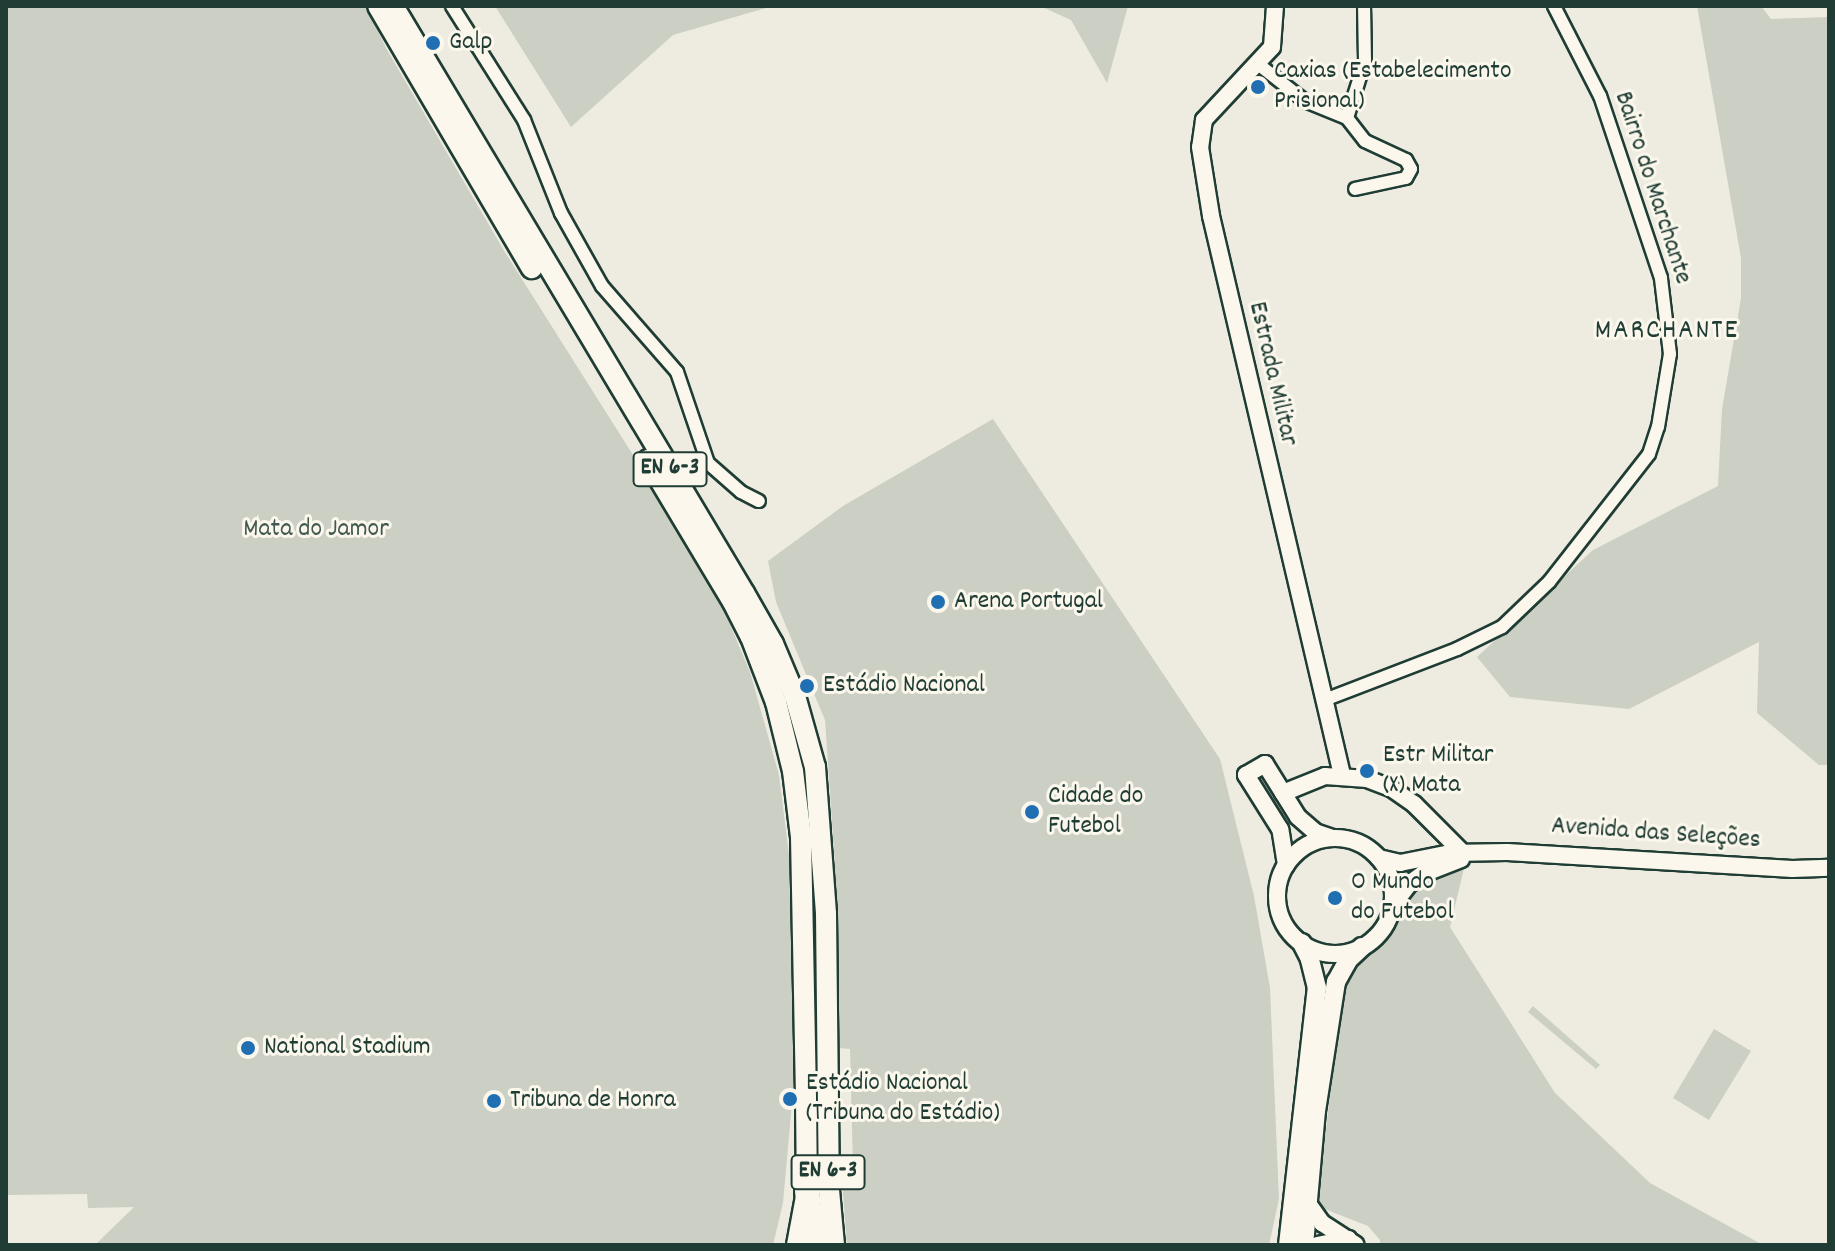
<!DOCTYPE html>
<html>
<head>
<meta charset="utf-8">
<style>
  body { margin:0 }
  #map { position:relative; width:1835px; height:1251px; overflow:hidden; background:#eeece1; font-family:Dekko,sans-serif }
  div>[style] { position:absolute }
  .green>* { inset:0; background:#cbcfc4 }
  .roads { filter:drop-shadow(2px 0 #1f3d34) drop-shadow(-2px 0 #1f3d34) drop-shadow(0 2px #1f3d34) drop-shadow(0 -2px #1f3d34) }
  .minor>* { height:12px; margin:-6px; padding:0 6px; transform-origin:6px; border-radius:6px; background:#fbf7ec }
  .tertiary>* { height:16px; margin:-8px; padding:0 8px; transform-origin:8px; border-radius:8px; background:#fbf7ec }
  .tertiary>.ring { margin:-8px; padding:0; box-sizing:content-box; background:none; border:16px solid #fbf7ec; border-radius:50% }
  .secondary>* { height:18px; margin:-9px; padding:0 9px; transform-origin:9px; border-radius:9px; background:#fbf7ec }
  .primary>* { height:20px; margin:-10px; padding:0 10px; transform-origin:10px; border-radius:10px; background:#fbf7ec }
  .motorway>* { height:24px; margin:-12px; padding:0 12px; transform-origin:12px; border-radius:12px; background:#fbf7ec }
  .dots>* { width:22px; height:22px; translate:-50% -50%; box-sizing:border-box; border:4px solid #fbf7ec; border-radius:50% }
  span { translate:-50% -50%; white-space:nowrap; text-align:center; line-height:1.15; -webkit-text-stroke:6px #fbf7ec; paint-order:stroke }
  .shield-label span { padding:2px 6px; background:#fbf7ec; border:2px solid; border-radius:6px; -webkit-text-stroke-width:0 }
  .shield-label { font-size:24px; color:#1f3d34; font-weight:700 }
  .poi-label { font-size:26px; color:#1f3d34 }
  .left { translate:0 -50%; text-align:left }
  .street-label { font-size:26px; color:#1f3d34 }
  .park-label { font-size:26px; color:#415a51 }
  .neighbourhood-label { font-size:28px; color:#1f3d34; letter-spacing:2px }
  .frame { position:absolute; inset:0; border:8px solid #1f3d34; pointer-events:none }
</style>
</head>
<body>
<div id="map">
  <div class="green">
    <i style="clip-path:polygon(6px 6px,366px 6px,386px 48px,503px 249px,710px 577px,750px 672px,779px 775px,789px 855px,794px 1080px,783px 1203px,773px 1245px,95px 1245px,134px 1207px,88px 1208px,87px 1194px,6px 1195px)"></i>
    <i style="clip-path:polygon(495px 6px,773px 6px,673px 35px,571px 127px)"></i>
    <i style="clip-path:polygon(1040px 6px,1128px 6px,1107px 83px,1071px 20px)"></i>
    <i style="clip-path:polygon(1697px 6px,1761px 6px,1771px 19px,1829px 17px,1829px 765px,1819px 765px,1757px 713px,1759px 642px,1629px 709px,1510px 697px,1477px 657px,1593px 550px,1718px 486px,1722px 409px,1741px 298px,1741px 258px)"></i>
    <i style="clip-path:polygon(993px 419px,1220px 759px,1254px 896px,1270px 988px,1279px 1199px,1269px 1245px,847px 1245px,841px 1167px,853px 1167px,850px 1049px,839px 1048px,835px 865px,825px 720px,776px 602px,768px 561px,843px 506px)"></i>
    <i style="clip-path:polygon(1465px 864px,1450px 927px,1555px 1093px,1650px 1183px,1763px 1245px,1380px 1245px,1380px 1240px,1368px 1226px,1322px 1208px,1317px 1201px,1345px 976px,1381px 946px,1411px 887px)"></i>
    <i style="clip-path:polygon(1533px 1006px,1600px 1065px,1596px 1069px,1528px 1012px)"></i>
    <i style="clip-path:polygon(1714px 1029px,1751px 1051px,1709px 1120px,1673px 1098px)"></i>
  </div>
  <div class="roads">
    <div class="minor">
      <i style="left:452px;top:6px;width:135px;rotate:57.7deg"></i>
      <i style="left:524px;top:120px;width:100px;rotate:68.3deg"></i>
      <i style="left:561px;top:213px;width:84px;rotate:60.7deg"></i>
      <i style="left:602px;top:286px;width:114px;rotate:48.9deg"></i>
      <i style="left:677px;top:372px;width:96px;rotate:71.2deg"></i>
      <i style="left:708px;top:463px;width:44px;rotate:41.3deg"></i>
      <i style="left:741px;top:492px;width:20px;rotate:27deg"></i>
      <i style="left:1258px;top:64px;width:60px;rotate:38.2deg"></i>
      <i style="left:1305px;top:101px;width:45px;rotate:22deg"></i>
      <i style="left:1347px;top:118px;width:29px;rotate:52deg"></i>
      <i style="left:1365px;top:141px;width:45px;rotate:24.9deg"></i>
      <i style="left:1406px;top:160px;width:10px;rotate:61deg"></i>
      <i style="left:1411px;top:169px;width:10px;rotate:119deg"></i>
      <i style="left:1406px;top:178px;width:52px;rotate:167.8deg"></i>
      <i style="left:1347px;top:118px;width:60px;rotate:-72.5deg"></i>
      <i style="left:1365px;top:61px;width:55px;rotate:-91deg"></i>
      <i style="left:1327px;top:699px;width:139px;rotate:-21deg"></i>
      <i style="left:1457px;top:649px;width:50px;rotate:-26.1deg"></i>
      <i style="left:1502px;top:627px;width:65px;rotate:-43.8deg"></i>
      <i style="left:1549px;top:582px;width:162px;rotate:-52deg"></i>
      <i style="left:1649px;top:454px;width:28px;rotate:-72deg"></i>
      <i style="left:1658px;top:427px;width:74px;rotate:-80.7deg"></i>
      <i style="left:1670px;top:354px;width:77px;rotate:-96.8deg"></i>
      <i style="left:1661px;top:278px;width:192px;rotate:-108.5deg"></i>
      <i style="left:1600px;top:96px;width:101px;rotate:-117.1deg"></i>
    </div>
    <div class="tertiary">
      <i style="left:1275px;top:6px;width:41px;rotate:94.2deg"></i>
      <i style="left:1272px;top:47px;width:100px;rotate:133deg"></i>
      <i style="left:1204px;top:120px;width:27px;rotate:98deg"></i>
      <i style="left:1200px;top:147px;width:70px;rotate:80.9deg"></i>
      <i style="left:1211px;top:216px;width:574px;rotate:76.81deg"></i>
      <i style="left:1283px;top:793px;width:45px;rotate:-22deg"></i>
      <i style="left:1325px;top:776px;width:42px;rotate:4.1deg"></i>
      <i style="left:1367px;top:779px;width:26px;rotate:21deg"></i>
      <i style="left:1391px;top:788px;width:28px;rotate:35deg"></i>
      <i style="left:1414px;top:804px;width:69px;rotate:45deg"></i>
      <i class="ring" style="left:1277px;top:838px;width:100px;height:100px"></i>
      <i style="left:1379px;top:858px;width:22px;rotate:13deg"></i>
      <i style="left:1400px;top:863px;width:51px;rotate:-11.3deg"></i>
      <i style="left:1450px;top:853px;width:57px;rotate:-1deg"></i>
      <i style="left:1507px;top:852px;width:286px;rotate:3.4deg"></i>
      <i style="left:1792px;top:869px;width:37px;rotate:-2deg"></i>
      <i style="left:1286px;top:865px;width:36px;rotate:-99deg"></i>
      <i style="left:1280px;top:829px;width:64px;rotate:-122.2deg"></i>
      <i style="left:1246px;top:775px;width:22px;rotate:-30deg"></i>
      <i style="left:1265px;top:764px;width:62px;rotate:58.1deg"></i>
      <i style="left:1298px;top:817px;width:23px;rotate:41deg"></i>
      <i style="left:1315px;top:832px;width:18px;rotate:19deg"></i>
      <i style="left:1392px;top:906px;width:28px;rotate:-52deg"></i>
      <i style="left:1409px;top:884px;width:17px;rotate:-36deg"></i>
      <i style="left:1423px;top:874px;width:41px;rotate:-21.5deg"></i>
      <i style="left:1310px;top:1206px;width:21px;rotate:55deg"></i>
      <i style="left:1322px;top:1223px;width:40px;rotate:32.9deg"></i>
      <i style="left:1317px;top:1245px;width:32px;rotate:-11deg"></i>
    </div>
    <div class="secondary">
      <i style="left:1288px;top:1245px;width:259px;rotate:-83.6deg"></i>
      <i style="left:1317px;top:988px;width:30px;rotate:-104deg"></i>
      <i style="left:1310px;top:959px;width:18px;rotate:-117deg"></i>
      <i style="left:1304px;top:1245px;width:135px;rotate:-84.9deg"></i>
      <i style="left:1316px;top:1111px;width:131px;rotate:-81.2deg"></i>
      <i style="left:1336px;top:982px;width:25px;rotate:-61deg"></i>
      <i style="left:1348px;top:960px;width:19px;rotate:-43deg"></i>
    </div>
    <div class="primary">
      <i style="left:378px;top:6px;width:304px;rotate:59.6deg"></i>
      <i style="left:393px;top:6px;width:684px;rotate:59.12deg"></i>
      <i style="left:744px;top:593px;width:59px;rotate:60.4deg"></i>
      <i style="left:773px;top:644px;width:56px;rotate:67.1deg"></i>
      <i style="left:795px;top:696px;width:74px;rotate:74.3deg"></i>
      <i style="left:815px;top:767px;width:147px;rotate:85.7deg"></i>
      <i style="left:826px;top:914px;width:276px;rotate:89.4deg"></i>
      <i style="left:829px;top:1190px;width:55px;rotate:84.8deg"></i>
      <i style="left:648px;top:460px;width:165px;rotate:59.1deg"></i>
      <i style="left:733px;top:602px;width:39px;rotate:63deg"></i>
      <i style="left:751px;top:637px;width:70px;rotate:69deg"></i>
      <i style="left:776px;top:702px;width:71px;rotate:76.2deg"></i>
      <i style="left:793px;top:771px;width:66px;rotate:83.1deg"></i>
      <i style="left:801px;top:837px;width:262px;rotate:88.9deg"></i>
      <i style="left:806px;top:1099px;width:92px;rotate:89.4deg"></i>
      <i style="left:807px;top:1191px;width:55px;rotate:100.5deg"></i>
    </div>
    <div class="motorway">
      <i style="left:807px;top:1191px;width:54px;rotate:82.6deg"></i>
    </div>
  </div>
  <div class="dots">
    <i style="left:433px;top:43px;background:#1f6fb2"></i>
    <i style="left:1258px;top:87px;background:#1f6fb2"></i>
    <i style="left:938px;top:602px;background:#1f6fb2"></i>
    <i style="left:807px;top:686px;background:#1f6fb2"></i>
    <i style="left:1367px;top:771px;background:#1f6fb2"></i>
    <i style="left:1032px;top:812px;background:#1f6fb2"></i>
    <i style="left:1335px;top:898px;background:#1f6fb2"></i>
    <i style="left:248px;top:1048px;background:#1f6fb2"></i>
    <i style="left:790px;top:1099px;background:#1f6fb2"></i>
    <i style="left:494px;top:1101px;background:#1f6fb2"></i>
  </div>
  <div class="shield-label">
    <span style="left:670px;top:469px">EN 6-3</span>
    <span style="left:828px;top:1172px">EN 6-3</span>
  </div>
  <div class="poi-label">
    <span class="left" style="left:449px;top:43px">Galp</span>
    <span class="left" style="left:1274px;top:87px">Caxias (Estabelecimento<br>Prisional)</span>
    <span class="left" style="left:954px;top:602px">Arena Portugal</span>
    <span class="left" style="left:823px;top:686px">Estádio Nacional</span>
    <span class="left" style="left:1383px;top:771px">Estr Militar<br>(X) Mata</span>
    <span class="left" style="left:1048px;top:812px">Cidade do<br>Futebol</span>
    <span class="left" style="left:1351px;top:898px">O Mundo<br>do Futebol</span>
    <span class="left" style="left:264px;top:1048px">National Stadium</span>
    <span class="left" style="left:806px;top:1099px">Estádio Nacional<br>(Tribuna do Estádio)</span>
    <span class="left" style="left:510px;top:1101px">Tribuna de Honra</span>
  </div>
  <div class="street-label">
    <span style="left:1652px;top:188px;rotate:72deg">Bairro do Marchante</span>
    <span style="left:1272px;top:374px;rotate:77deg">Estrada Militar</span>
    <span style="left:1656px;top:834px;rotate:4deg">Avenida das Seleções</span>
  </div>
  <div class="park-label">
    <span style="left:316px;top:530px">Mata do Jamor</span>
  </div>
  <div class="neighbourhood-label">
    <span style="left:1667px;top:332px">MARCHANTE</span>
  </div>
  <div class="frame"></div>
</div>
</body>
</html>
